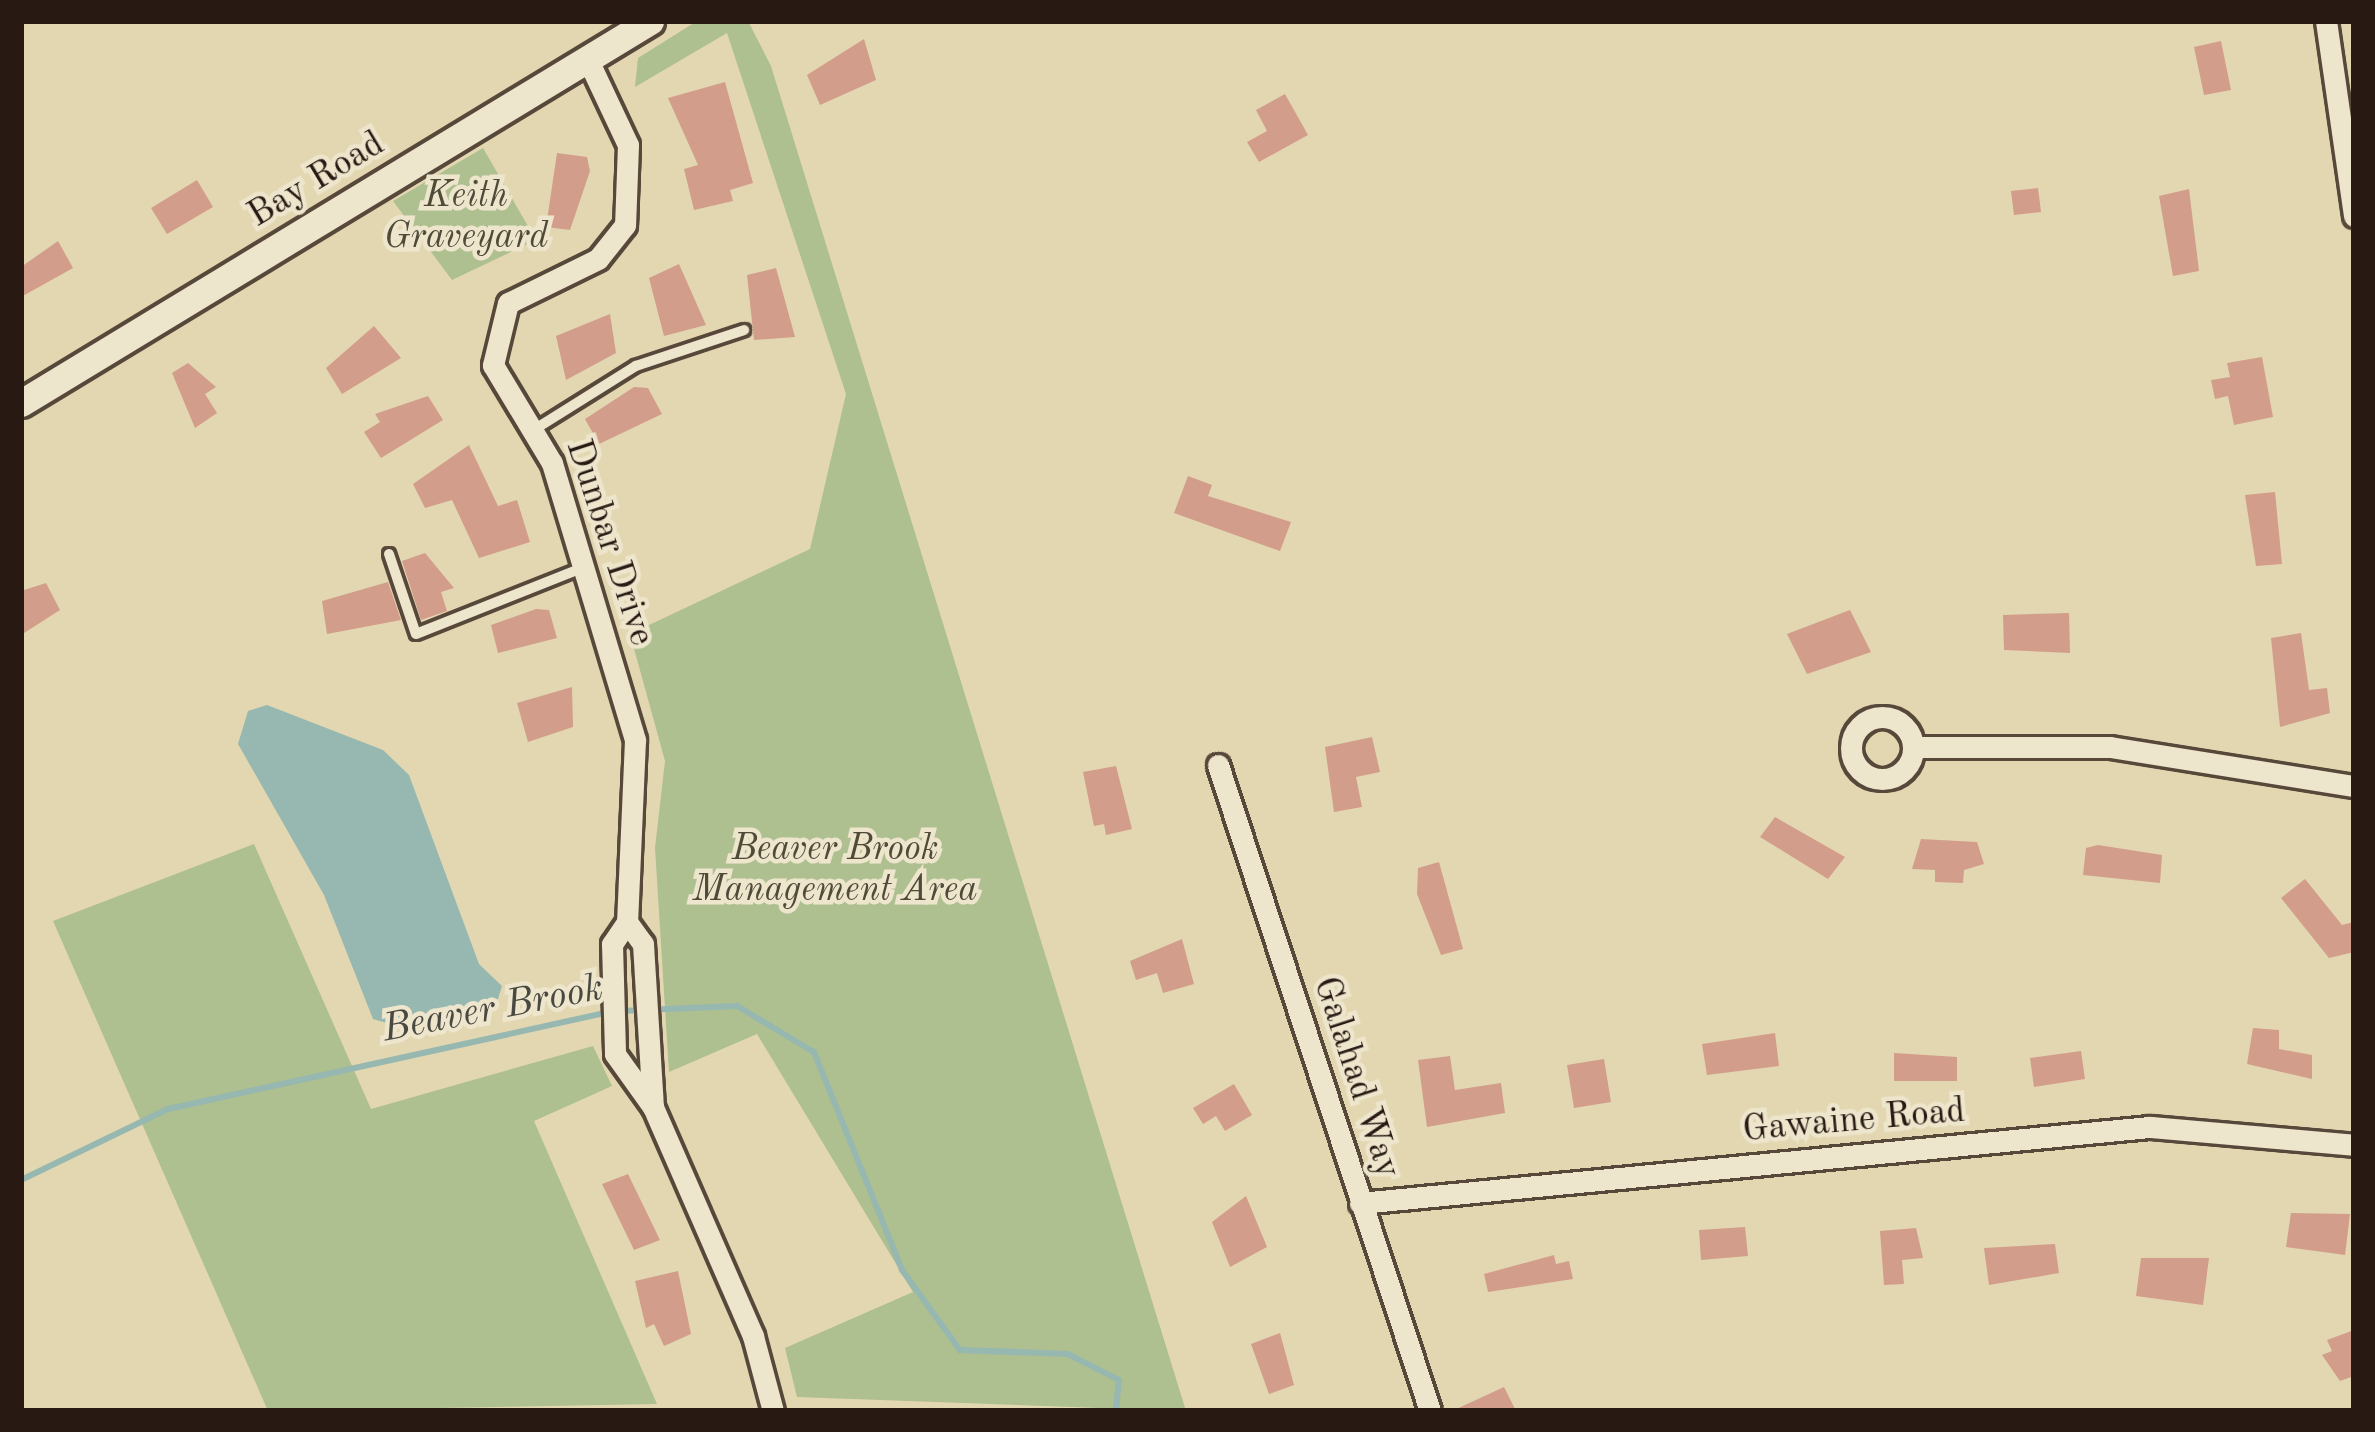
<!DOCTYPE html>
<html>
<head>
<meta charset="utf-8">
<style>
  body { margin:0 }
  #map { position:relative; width:2375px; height:1432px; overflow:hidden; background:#e3d7b1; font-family:"Old Standard TT",serif }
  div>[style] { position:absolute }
  .green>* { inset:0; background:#aebf90 }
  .water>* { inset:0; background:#96b8b1 }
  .stream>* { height:6px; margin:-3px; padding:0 3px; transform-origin:3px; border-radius:3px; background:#96b8b1 }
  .building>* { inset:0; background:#d29d8a }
  .roads { filter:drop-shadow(3px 0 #57483a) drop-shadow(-3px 0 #57483a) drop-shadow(0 3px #57483a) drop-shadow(0 -3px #57483a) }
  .lane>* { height:10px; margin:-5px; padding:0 5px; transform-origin:5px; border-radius:5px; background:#ede5cc }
  .street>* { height:21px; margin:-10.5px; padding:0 10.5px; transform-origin:10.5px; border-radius:10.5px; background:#ede5cc }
  .street>.ring { margin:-10.5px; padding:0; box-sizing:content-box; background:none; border:21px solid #ede5cc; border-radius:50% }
  .secondary>* { height:27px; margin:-13.5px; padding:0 13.5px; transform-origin:13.5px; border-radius:13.5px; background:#ede5cc }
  span { translate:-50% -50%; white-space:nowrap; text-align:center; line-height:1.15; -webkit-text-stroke:9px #ede5cc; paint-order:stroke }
  .street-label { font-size:36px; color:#281913 }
  .park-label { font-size:36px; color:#504b38; font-style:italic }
  .water-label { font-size:39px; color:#494942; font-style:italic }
  .frame { position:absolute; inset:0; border:24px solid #281913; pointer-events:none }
</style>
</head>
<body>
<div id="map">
  <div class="green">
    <i style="clip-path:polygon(697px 21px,748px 21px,771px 66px,1186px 1411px,797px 1397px,785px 1348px,913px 1292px,757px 1034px,669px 1072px,655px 848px,665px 761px,630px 634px,810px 549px,846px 394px,727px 33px,635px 87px,638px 58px)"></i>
    <i style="clip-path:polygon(483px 148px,536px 240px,452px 280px,393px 201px)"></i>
    <i style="clip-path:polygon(254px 844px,371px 1109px,593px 1046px,612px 1086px,534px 1121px,657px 1404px,268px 1411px,53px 921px)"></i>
  </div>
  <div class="water">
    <i style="clip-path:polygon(267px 705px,383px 750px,409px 775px,479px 964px,502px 986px,498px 999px,404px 1028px,373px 1019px,324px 895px,238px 744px,248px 711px)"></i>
  </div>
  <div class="stream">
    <i style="left:621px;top:1011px;width:116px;rotate:-2.5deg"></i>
    <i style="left:737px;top:1006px;width:90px;rotate:30.9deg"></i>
    <i style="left:814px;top:1052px;width:235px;rotate:68deg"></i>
    <i style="left:902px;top:1270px;width:99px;rotate:54.1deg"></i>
    <i style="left:960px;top:1350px;width:108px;rotate:2.1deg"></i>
    <i style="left:1068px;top:1354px;width:57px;rotate:27deg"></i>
    <i style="left:1119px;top:1380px;width:31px;rotate:96deg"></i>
    <i style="left:21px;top:1180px;width:163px;rotate:-25.8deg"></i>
    <i style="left:168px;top:1109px;width:451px;rotate:-12.4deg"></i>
  </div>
  <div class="building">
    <i style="clip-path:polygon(864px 39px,876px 80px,820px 105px,807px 75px)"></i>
    <i style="clip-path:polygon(2221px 41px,2231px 90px,2204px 95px,2194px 47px)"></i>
    <i style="clip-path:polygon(725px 82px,753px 183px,730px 190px,733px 201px,694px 210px,684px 169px,698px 165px,668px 98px)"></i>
    <i style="clip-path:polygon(1285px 94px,1308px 135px,1259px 162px,1247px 142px,1267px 131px,1256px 110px)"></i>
    <i style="clip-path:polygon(557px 153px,587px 157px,590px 171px,570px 230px,546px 227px)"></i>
    <i style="clip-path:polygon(197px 180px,213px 207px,167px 234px,151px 208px)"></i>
    <i style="clip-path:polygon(2038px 188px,2041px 212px,2014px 215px,2011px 191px)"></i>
    <i style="clip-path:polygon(2189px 189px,2199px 271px,2173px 276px,2159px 196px)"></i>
    <i style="clip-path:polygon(58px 241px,73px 268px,21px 297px,21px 267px)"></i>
    <i style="clip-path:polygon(679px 264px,706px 325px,664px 336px,649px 278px)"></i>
    <i style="clip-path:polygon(776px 268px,795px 337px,754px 340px,747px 275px)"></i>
    <i style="clip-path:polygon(610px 314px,616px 353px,566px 380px,556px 336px)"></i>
    <i style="clip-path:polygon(374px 326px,401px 358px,342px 394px,326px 368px)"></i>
    <i style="clip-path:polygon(2262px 357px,2273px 417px,2234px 425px,2228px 396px,2215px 399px,2211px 380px,2230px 377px,2227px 363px)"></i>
    <i style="clip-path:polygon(188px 363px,216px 387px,205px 394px,217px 413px,195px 428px,172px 373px)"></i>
    <i style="clip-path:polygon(634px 387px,648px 388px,662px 414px,599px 444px,585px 419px)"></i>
    <i style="clip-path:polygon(428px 396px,443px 420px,381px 458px,364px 432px,380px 422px,375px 414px)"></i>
    <i style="clip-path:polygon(469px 445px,498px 506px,517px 500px,530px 542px,479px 558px,452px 500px,425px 508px,413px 484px)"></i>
    <i style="clip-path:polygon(1188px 476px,1212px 485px,1208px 496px,1291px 522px,1280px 551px,1174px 513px)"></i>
    <i style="clip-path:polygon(2275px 492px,2282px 564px,2256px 566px,2245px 495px)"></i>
    <i style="clip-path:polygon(425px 553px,454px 588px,441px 592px,447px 611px,421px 620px,402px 561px)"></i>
    <i style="clip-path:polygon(388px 582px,401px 620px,327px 634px,322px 601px)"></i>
    <i style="clip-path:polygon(46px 583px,60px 610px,21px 635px,21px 591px)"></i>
    <i style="clip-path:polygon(536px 609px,549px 610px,557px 638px,498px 653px,491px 625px)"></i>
    <i style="clip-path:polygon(1850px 610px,1871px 652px,1807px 674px,1787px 634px)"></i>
    <i style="clip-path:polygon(2069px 613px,2070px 653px,2004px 650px,2003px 615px)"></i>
    <i style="clip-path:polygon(2301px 633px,2309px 690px,2327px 688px,2330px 713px,2280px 727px,2271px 638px)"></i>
    <i style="clip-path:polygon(572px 687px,573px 727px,528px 742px,517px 703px)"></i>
    <i style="clip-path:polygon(1372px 737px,1380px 772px,1356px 777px,1362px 807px,1334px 812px,1325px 747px)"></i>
    <i style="clip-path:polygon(1116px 766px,1132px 829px,1106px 835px,1104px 824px,1094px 826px,1083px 772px)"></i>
    <i style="clip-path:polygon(1775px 817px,1845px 857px,1828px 879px,1760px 837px)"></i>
    <i style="clip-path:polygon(1921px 839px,1977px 842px,1984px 864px,1964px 870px,1963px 883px,1935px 882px,1935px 870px,1912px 869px)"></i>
    <i style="clip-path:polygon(2098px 845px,2162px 855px,2160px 883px,2083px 875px,2086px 848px)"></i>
    <i style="clip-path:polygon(1439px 862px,1463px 949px,1441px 955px,1417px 894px,1418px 868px)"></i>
    <i style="clip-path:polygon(2305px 879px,2342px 925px,2354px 922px,2354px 952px,2329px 958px,2281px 898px)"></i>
    <i style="clip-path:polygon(1182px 939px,1194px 984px,1163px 993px,1157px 973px,1136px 980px,1130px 961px)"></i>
    <i style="clip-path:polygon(2253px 1028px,2279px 1030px,2279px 1049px,2312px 1055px,2312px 1079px,2247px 1064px)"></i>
    <i style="clip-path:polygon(1775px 1033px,1779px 1066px,1707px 1075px,1702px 1044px)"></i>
    <i style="clip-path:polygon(2081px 1051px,2085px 1079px,2034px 1087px,2030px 1058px)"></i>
    <i style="clip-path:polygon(1894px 1053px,1957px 1057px,1957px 1081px,1894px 1081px)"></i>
    <i style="clip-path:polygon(1450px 1056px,1455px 1090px,1501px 1083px,1505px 1113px,1427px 1127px,1418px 1060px)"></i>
    <i style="clip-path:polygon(1604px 1059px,1611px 1102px,1574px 1108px,1567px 1065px)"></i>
    <i style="clip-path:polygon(1234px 1084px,1252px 1115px,1225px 1131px,1216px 1116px,1203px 1124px,1193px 1108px)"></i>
    <i style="clip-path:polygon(628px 1174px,660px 1240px,634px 1250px,602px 1184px)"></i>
    <i style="clip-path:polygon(1246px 1196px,1267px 1247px,1230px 1267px,1212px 1222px)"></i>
    <i style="clip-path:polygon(2291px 1213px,2350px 1214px,2345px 1255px,2286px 1247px)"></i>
    <i style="clip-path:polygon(1745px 1227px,1748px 1256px,1701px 1260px,1699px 1230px)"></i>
    <i style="clip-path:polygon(1916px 1228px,1923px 1258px,1902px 1260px,1904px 1284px,1884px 1285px,1880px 1231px)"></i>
    <i style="clip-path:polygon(2055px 1244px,2059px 1273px,1989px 1285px,1984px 1248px)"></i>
    <i style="clip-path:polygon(1554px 1255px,1556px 1264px,1569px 1261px,1573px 1279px,1488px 1292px,1484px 1274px)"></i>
    <i style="clip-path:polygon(2141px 1258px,2209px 1258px,2203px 1305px,2136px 1296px)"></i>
    <i style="clip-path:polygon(678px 1271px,691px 1334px,664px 1346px,654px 1324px,646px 1328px,635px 1281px)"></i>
    <i style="clip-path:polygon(2354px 1330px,2354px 1376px,2340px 1381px,2322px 1355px,2332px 1351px,2327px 1340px)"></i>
    <i style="clip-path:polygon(1280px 1333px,1294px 1385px,1269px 1394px,1251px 1344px)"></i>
    <i style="clip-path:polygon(1504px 1387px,1516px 1411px,1452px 1411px)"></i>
  </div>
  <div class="roads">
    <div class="lane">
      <i style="left:535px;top:429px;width:119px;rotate:-32deg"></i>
      <i style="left:636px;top:366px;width:114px;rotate:-18.4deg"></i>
      <i style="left:389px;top:554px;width:84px;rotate:71.4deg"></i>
      <i style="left:416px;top:634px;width:179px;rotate:-21.7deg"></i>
    </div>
    <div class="street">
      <i style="left:2326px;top:21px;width:197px;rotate:81.8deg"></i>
      <i style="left:588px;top:60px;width:94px;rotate:64.8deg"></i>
      <i style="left:628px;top:145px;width:80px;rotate:92.1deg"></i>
      <i style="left:625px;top:225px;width:43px;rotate:128.5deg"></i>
      <i style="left:598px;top:259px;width:100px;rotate:153.9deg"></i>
      <i style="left:508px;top:303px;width:64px;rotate:103.6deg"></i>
      <i style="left:493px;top:365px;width:114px;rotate:59deg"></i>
      <i style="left:552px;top:463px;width:289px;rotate:73.3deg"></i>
      <i style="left:635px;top:740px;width:182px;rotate:92.5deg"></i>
      <i style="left:627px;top:922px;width:27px;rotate:124deg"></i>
      <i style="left:612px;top:944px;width:110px;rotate:88.4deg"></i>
      <i style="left:615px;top:1054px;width:65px;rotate:54.4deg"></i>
      <i style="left:653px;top:1107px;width:250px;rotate:66.4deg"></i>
      <i style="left:753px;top:1336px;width:78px;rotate:75.1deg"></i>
      <i class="ring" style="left:1851px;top:717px;width:41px;height:41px"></i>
      <i style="left:1913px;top:747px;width:197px"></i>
      <i style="left:2110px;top:747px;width:247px;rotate:9.1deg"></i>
      <i style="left:1218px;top:765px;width:680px;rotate:71.83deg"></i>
      <i style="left:627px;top:922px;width:27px;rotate:54deg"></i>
      <i style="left:643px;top:944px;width:163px;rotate:86.5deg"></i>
      <i style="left:1360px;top:1203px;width:794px;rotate:-5.5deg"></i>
      <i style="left:2150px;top:1127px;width:205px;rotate:5deg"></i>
    </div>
    <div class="secondary">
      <i style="left:21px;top:403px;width:736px;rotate:-31.27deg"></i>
    </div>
  </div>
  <div class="street-label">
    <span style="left:317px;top:181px;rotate:-31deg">Bay Road</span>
    <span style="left:608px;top:543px;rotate:72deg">Dunbar Drive</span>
    <span style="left:1355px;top:1078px;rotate:72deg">Galahad Way</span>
    <span style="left:1854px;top:1122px;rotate:-5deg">Gawaine Road</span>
  </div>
  <div class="park-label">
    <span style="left:466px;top:218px">Keith<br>Graveyard</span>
    <span style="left:835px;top:871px">Beaver Brook<br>Management Area</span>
  </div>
  <div class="water-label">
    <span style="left:493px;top:1010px;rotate:-11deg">Beaver Brook</span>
  </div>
  <div class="frame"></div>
</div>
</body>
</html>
